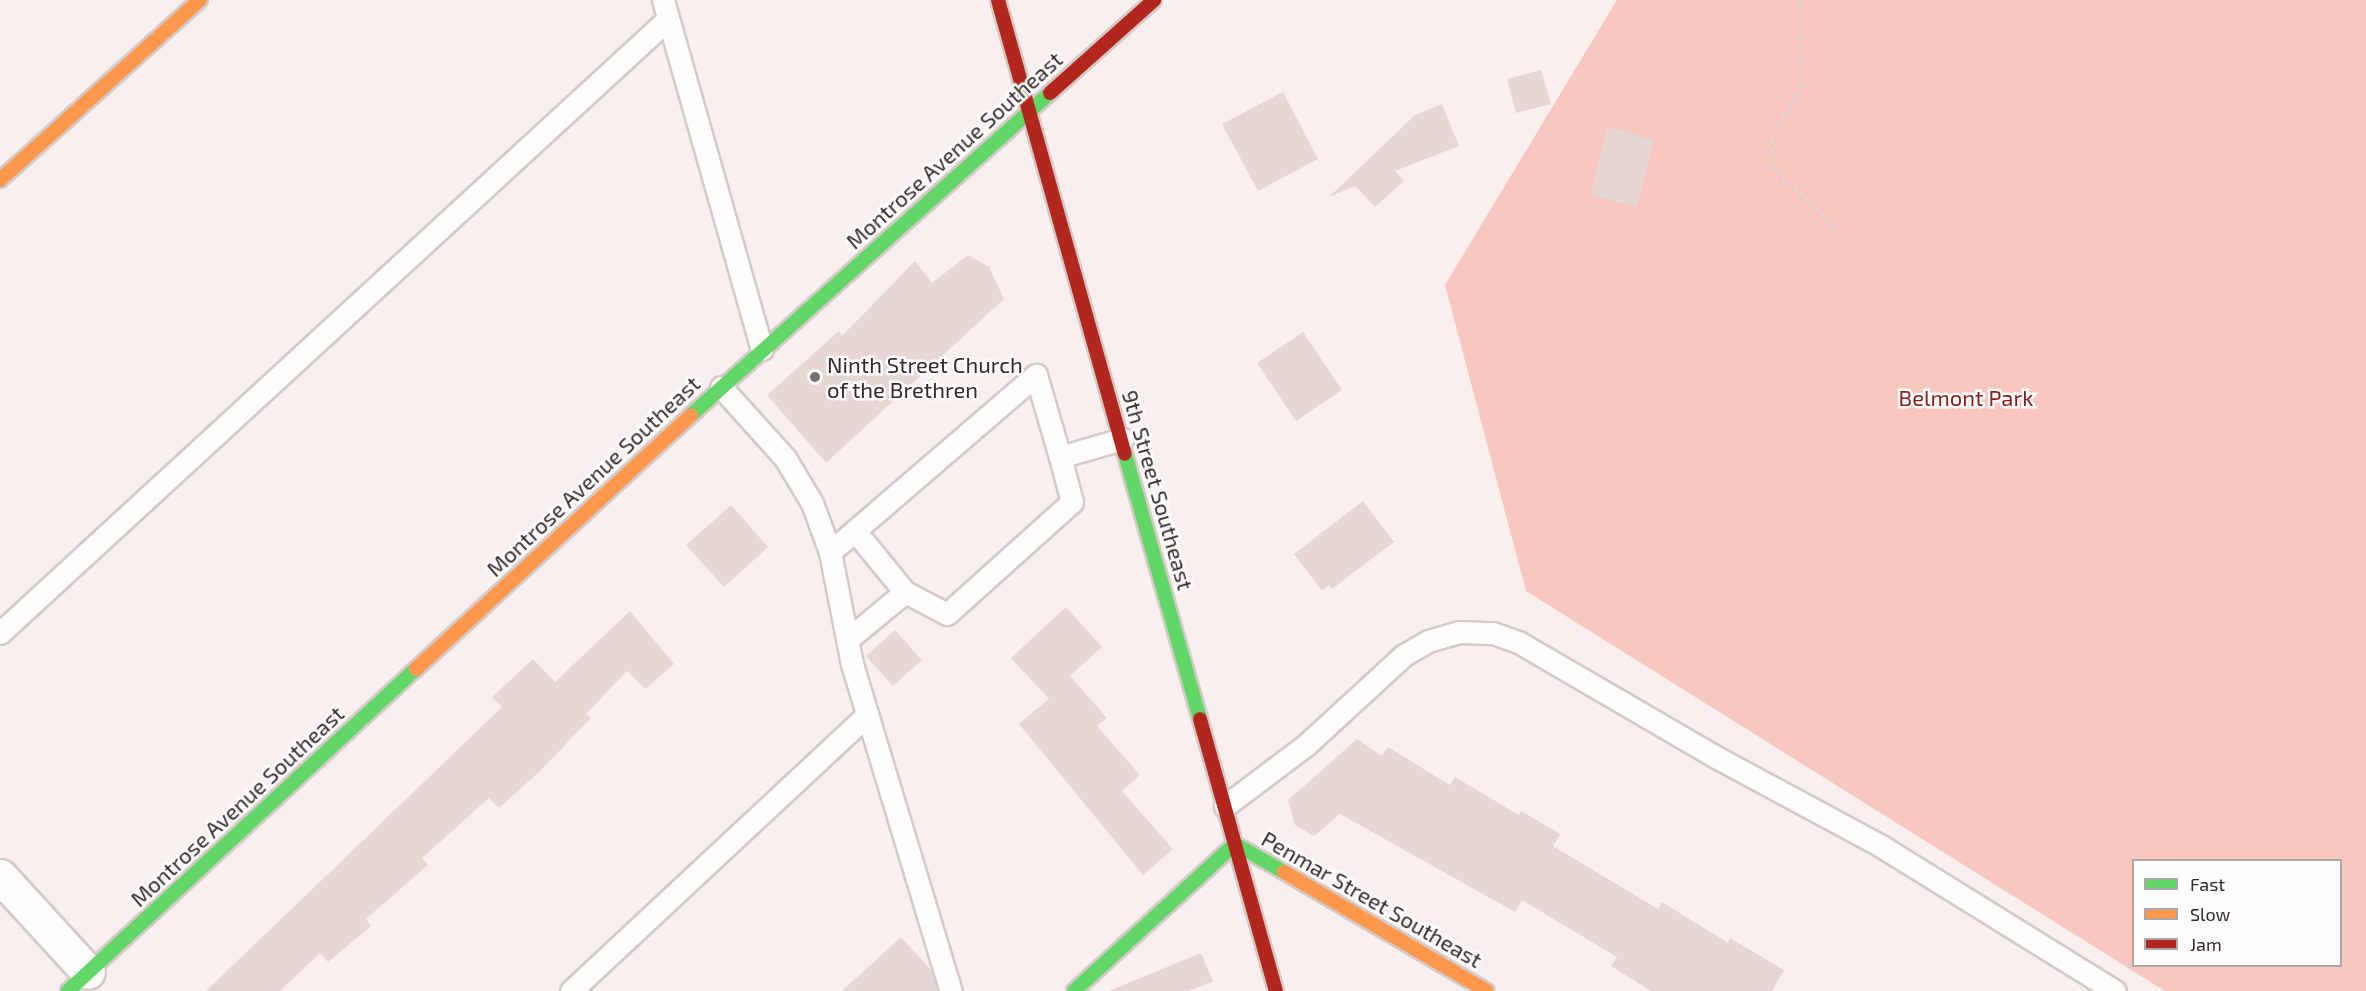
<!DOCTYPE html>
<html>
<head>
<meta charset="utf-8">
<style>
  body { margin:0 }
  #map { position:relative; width:2366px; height:991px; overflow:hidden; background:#f9efee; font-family:"Exo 2",sans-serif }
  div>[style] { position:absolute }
  .green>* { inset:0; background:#fac6c0 }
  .building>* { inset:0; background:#e6d7d5 }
  .path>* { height:4px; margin-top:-2px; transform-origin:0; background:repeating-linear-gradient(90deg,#dad7d6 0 3px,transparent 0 7.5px) }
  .roads { filter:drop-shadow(2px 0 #d4cac8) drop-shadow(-2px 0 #d4cac8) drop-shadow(0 2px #d4cac8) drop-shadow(0 -2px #d4cac8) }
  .lane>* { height:21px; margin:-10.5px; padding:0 10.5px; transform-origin:10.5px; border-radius:10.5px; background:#fefdfc }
  .street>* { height:33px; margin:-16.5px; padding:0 16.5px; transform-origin:16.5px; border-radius:16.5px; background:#fefdfc }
  .fast>* { height:14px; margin:-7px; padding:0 7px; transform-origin:7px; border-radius:7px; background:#63d668 }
  .slow>* { height:14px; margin:-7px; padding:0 7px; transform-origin:7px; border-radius:7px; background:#ff974d }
  .jam>* { height:14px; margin:-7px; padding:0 7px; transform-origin:7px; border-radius:7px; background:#b3261e }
  .dots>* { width:16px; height:16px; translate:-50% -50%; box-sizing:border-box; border:3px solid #fdfdfd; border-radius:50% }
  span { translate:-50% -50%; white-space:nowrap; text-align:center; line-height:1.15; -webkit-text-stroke:5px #fdfdfd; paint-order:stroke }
  .street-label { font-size:22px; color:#342927 }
  .poi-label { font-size:22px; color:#342927 }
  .left { translate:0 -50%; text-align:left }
  .park-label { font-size:22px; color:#861e19 }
  .legend { position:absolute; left:2132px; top:859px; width:210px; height:108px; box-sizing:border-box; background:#fdfdfd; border:2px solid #ada8a7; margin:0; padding:8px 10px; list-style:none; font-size:18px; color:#342927 }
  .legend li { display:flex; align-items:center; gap:12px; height:30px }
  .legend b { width:30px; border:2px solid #ada8a7 }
</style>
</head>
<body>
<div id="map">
  <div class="green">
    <i style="clip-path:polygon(evenodd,1617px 0,2366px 0,2366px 991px,2165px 991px,1526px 591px,1445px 285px,1617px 0,2134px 860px,2340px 860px,2340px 966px,2134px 966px,2134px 860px)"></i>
  </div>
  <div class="building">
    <i style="clip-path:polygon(1541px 70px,1551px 104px,1516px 113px,1507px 79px)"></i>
    <i style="clip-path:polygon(1283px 92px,1318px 159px,1258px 191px,1222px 124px)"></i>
    <i style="clip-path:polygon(1442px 104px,1459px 146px,1395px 171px,1404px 181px,1375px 207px,1355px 186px,1329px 197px,1415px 115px)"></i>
    <i style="clip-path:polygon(1608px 127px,1654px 140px,1637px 207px,1590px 195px)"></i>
    <i style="clip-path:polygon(968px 255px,989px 267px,1004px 299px,826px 463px,767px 395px,839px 331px,842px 336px,915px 261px,932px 283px)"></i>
    <i style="clip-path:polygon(1303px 332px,1342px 390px,1296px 421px,1257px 363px)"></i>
    <i style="clip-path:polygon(1363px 501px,1394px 542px,1332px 589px,1329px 585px,1322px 591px,1294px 554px)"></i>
    <i style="clip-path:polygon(731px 505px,768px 547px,724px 587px,686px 545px)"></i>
    <i style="clip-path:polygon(1066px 607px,1102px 647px,1070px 676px,1107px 718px,1097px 726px,1140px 775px,1122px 791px,1173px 849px,1143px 875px,1019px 724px,1049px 699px,1011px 658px)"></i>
    <i style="clip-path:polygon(630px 611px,674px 664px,645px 689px,627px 671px,586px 714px,591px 718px,538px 773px,499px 808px,489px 798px,422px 858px,428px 865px,366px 919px,371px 926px,328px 962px,320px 953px,280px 991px,206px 991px,502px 707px,492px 697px,533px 659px,555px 682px)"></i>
    <i style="clip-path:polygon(895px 630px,922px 660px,893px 686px,866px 656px)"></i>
    <i style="clip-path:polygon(1357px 739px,1382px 756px,1388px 747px,1450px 785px,1455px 777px,1519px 815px,1521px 811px,1560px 834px,1553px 846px,1658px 909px,1662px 902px,1728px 943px,1730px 938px,1784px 970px,1772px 991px,1651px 991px,1611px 966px,1617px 957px,1522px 900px,1515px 912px,1340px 814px,1314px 836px,1295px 825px,1288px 800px)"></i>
    <i style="clip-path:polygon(901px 937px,931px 970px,938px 991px,842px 991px)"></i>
    <i style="clip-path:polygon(1201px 953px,1213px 981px,1188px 991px,1109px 991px)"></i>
  </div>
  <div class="path">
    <i style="left:1801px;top:0;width:86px;rotate:89.3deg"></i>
    <i style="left:1802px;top:86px;width:62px;rotate:119.1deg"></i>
    <i style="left:1772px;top:140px;width:28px;rotate:90deg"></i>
    <i style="left:1772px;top:168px;width:88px;rotate:42.7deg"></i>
  </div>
  <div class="roads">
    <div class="lane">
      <i style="left:663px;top:0;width:363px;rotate:74.2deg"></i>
      <i style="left:721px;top:387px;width:96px;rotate:48deg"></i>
      <i style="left:785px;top:458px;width:52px;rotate:59deg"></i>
      <i style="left:812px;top:503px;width:52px;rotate:69.8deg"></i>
      <i style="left:830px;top:552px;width:114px;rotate:78.9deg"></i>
      <i style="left:852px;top:664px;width:342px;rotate:73.2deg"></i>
      <i style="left:855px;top:531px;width:79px;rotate:50.7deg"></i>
      <i style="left:905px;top:592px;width:47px;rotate:27.6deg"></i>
      <i style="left:947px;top:614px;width:168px;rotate:-41.9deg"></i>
      <i style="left:1072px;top:502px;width:47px;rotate:-104.9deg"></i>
      <i style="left:830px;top:552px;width:272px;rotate:-40.7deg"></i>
      <i style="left:1036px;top:375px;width:85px;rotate:73.7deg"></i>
      <i style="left:1060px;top:457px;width:65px;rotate:-16.2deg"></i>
      <i style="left:0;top:633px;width:907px;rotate:-42.59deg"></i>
      <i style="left:847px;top:640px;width:75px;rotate:-39.6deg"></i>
      <i style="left:1225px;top:806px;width:101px;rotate:-37deg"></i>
      <i style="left:1306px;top:745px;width:133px;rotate:-42.6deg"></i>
      <i style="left:1404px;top:655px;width:28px;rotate:-30deg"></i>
      <i style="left:1428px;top:641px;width:33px;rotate:-16deg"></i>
      <i style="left:1460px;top:632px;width:33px;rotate:2deg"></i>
      <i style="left:1493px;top:633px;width:29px;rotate:20deg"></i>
      <i style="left:1520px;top:643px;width:225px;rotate:30.2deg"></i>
      <i style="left:1714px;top:756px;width:190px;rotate:28.3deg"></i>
      <i style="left:1881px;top:846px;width:275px;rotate:31.8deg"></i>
      <i style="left:571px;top:991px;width:405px;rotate:-43deg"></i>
    </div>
    <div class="street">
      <i style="left:0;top:876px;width:130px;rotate:47.5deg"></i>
    </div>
    <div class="fast">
      <i style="left:691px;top:415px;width:482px;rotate:-41.9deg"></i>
      <i style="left:1125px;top:454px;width:275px;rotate:74.2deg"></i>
      <i style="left:68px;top:991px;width:474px;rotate:-42.8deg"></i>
      <i style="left:1074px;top:991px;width:218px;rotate:-42.4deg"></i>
      <i style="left:1235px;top:844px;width:56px;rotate:29.7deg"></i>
    </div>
    <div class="slow">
      <i style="left:0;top:180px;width:269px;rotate:-42deg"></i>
      <i style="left:416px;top:669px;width:374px;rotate:-42.7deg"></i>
      <i style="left:1284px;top:872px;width:235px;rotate:30.4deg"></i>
    </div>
    <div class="jam">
      <i style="left:998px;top:0;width:471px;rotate:74.4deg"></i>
      <i style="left:1050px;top:93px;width:140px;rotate:-41.8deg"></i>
      <i style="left:1200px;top:719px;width:282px;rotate:74.4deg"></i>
    </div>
  </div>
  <div class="dots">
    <i style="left:815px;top:377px;background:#796e6d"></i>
  </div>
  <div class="street-label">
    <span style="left:954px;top:150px;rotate:-42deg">Montrose Avenue Southeast</span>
    <span style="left:593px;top:476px;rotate:-43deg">Montrose Avenue Southeast</span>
    <span style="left:1158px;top:490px;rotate:74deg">9th Street Southeast</span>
    <span style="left:237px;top:806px;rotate:-43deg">Montrose Avenue Southeast</span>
    <span style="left:1372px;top:899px;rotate:30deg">Penmar Street Southeast</span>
  </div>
  <div class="poi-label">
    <span class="left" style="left:827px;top:377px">Ninth Street Church<br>of the Brethren</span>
  </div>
  <div class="park-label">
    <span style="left:1966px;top:398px">Belmont Park</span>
  </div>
  <ul class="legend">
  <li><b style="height:8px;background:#63d668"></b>Fast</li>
  <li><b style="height:8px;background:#ff974d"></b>Slow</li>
  <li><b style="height:8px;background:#b3261e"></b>Jam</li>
  </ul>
</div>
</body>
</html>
